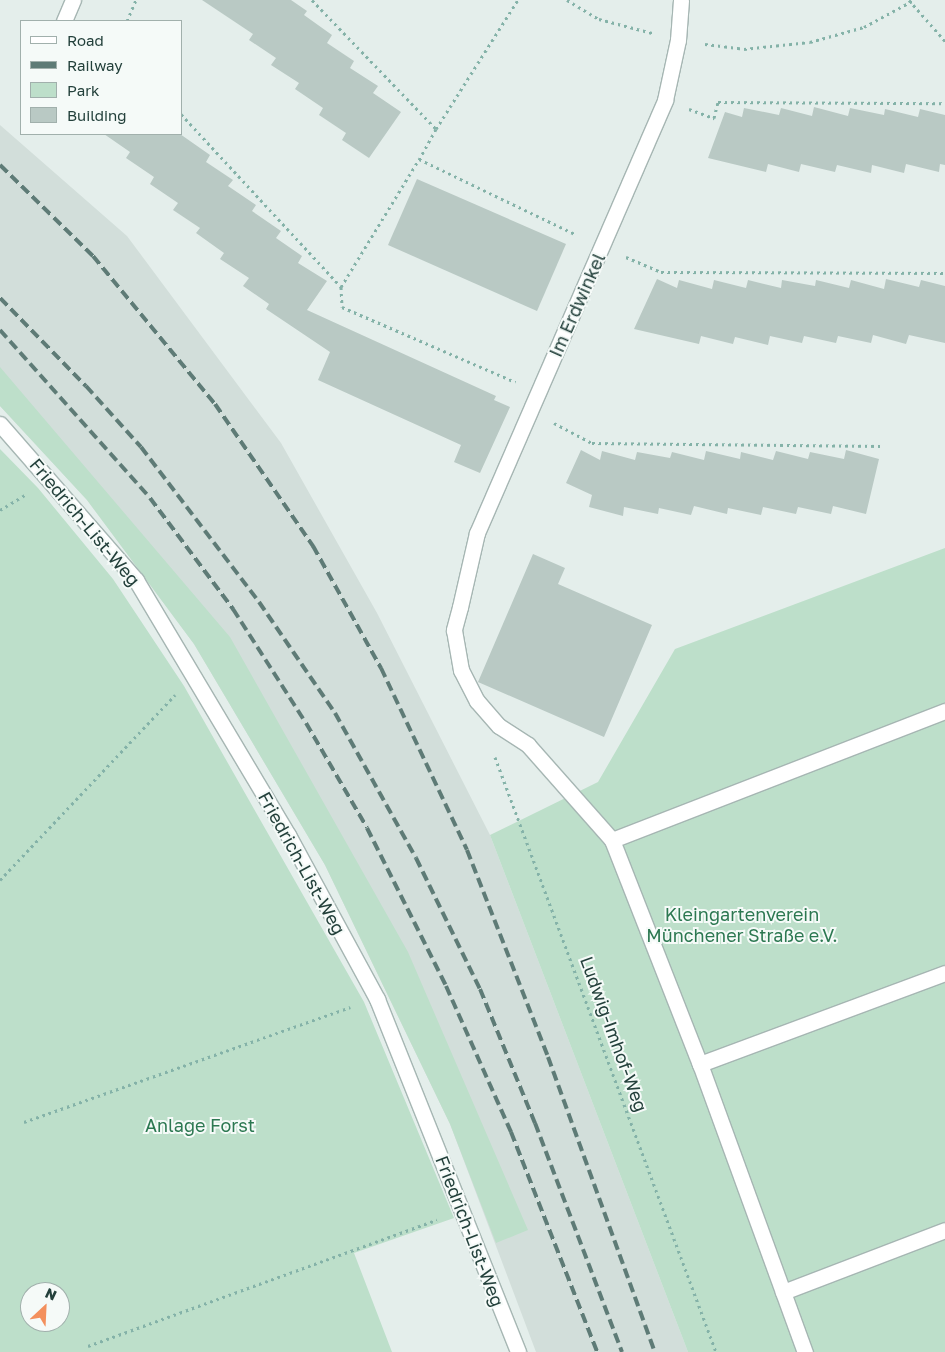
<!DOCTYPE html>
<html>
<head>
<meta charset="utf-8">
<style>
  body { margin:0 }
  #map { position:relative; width:945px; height:1352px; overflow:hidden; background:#e4eeeb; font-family:"Golos Text",sans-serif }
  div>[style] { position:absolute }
  .built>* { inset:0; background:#d2deda }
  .green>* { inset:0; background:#bddfca }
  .building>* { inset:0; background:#b9c9c4 }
  .path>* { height:3px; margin-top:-1.5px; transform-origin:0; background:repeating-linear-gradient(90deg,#84b2a8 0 2.5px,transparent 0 6.5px) }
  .roads { filter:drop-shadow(1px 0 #a6b6b3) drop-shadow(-1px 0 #a6b6b3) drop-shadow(0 1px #a6b6b3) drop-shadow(0 -1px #a6b6b3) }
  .lane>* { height:15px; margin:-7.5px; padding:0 7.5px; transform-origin:7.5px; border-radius:7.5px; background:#fff }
  .street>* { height:15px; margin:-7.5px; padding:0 7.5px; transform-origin:7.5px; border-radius:7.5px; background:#fff }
  .rail>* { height:4px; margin-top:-2px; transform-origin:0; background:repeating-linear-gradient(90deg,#5e7b76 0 10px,transparent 0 15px) }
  span { translate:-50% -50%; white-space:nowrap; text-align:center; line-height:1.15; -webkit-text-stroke:4px #f5faf8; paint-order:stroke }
  .street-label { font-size:18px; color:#23403b }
  .park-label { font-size:18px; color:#2c7851 }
  .legend { position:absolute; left:20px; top:20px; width:162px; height:115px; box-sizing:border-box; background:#f5faf8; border:1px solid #a1b0ac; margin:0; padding:6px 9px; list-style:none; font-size:15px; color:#23403b }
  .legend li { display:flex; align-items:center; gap:10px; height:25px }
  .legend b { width:25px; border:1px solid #a1b0ac }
  .north { position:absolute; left:20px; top:1282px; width:50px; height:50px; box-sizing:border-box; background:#f5faf8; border:1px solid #a1b0ac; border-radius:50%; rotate:25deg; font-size:14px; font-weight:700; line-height:20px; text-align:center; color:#23403b }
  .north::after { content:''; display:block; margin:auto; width:18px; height:22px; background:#f3905d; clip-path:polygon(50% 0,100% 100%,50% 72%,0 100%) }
</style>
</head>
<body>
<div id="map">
  <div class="built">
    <i style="clip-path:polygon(0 125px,127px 236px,281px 443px,377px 613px,490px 835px,688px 1352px,536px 1352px,450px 1124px,325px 865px,194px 644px,87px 500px,0 406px)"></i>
  </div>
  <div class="green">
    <i style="clip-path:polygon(0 367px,230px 637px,408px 952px,528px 1230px,496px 1243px,450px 1124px,325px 865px,194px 644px,87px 500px,0 406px)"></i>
    <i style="clip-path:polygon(evenodd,0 449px,38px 488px,113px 579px,184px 686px,364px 1002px,454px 1218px,354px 1253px,392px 1352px,0 1352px,0 449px,30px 1292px,60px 1292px,60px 1322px,30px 1322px,30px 1292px)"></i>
    <i style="clip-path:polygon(945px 548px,945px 1352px,688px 1352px,490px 835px,598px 782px,675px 649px)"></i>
  </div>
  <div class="building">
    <i style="clip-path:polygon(202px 0,291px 0,307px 11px,304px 15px,332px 35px,327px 43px,354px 61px,350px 68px,378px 86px,373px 93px,401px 112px,369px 158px,342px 140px,346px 133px,319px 115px,323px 108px,295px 89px,299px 83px,271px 65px,276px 58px,249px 40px,253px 34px)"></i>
    <i style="clip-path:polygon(814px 107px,848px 116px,850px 108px,884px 115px,885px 109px,918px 117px,920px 109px,945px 115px,945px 165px,940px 164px,939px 172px,906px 164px,904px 173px,872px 165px,871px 173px,837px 165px,835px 172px,801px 164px,799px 172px,768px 164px,766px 172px,708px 158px,725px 112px,742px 117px,744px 108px,779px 115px,781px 108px,812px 116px)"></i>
    <i style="clip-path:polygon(104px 134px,180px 134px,210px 155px,206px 162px,233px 180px,228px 186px,256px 205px,252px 211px,281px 231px,276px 238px,302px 256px,298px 263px,327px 281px,307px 310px,496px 396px,494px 400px,510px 407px,480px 473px,454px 462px,461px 445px,318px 380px,330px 352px,266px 309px,269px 304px,243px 286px,249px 278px,220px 259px,224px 253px,196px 233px,200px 228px,173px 210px,178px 203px,150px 184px,154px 177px,126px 158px,130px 152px)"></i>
    <i style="clip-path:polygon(417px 179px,566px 244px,537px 311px,388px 245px)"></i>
    <i style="clip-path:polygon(657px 279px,677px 288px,679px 280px,712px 289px,714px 280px,746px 288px,748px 280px,781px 288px,782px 280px,815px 286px,816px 280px,849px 288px,851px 280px,884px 289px,886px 279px,919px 287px,921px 280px,945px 286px,945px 343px,909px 335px,906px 344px,873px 335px,871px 343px,838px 336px,836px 343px,804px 336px,802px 343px,770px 336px,768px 345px,735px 337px,733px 344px,701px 336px,699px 344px,634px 329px)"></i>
    <i style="clip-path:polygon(581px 450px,600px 460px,602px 451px,635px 460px,637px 452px,670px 458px,672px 452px,704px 460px,706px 451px,740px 459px,741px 452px,773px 460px,776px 451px,808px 459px,810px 452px,844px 459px,846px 450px,879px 459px,866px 514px,833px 506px,831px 514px,798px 507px,796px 514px,763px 507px,761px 515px,728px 508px,727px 514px,694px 506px,691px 515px,659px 508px,658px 514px,624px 507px,623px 516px,589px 507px,592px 495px,566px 483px)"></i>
    <i style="clip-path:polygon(533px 554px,565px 568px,558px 584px,652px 625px,604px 737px,478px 682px)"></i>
  </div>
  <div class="path">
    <i style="left:312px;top:0;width:179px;rotate:46.1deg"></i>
    <i style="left:436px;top:129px;width:35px;rotate:119deg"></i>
    <i style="left:567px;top:0;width:37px;rotate:31deg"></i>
    <i style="left:599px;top:19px;width:55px;rotate:14.8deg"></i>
    <i style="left:909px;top:0;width:55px;rotate:48.7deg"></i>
    <i style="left:127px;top:21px;width:23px;rotate:-67deg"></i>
    <i style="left:705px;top:44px;width:39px;rotate:7deg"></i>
    <i style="left:744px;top:49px;width:66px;rotate:-6.1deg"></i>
    <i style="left:810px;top:42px;width:56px;rotate:-15.5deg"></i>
    <i style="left:864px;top:27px;width:57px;rotate:-28.4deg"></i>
    <i style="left:689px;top:109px;width:27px;rotate:20deg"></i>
    <i style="left:714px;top:118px;width:16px;rotate:-76deg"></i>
    <i style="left:718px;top:102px;width:227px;rotate:0.3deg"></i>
    <i style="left:181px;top:114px;width:236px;rotate:47.2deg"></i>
    <i style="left:341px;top:287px;width:20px;rotate:87deg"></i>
    <i style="left:342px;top:307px;width:189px;rotate:23.4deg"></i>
    <i style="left:436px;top:129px;width:153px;rotate:-57.6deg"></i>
    <i style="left:626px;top:257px;width:38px;rotate:23deg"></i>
    <i style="left:661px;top:272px;width:284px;rotate:0.2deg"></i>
    <i style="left:341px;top:287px;width:150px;rotate:-58.6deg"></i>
    <i style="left:419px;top:159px;width:175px;rotate:25.7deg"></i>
    <i style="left:554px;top:423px;width:43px;rotate:27.8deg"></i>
    <i style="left:592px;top:443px;width:290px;rotate:0.6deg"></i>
    <i style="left:0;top:510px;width:29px;rotate:-31deg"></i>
    <i style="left:495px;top:757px;width:635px;rotate:69.62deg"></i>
    <i style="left:0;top:880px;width:255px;rotate:-46.6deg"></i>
    <i style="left:24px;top:1122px;width:346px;rotate:-19.4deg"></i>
    <i style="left:88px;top:1346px;width:371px;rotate:-19.9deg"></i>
  </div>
  <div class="roads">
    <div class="lane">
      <i style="left:460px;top:607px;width:24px;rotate:105deg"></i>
      <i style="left:454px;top:630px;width:41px;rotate:80.1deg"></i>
      <i style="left:461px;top:670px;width:35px;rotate:63deg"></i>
      <i style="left:477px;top:701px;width:33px;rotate:49deg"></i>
      <i style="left:499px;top:726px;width:35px;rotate:33deg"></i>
      <i style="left:528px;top:745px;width:127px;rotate:48.5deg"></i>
      <i style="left:612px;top:840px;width:241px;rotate:68.6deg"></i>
      <i style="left:700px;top:1064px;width:307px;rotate:70deg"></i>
      <i style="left:612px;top:840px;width:357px;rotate:-21.2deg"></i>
      <i style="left:700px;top:1064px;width:261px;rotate:-20.4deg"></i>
      <i style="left:783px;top:1292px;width:173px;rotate:-20.9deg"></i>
    </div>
    <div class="street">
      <i style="left:64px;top:21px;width:23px;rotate:-67deg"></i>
      <i style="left:0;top:424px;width:207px;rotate:48.9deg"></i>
      <i style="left:136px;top:580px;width:297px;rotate:59.2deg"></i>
      <i style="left:288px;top:835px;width:187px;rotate:61.5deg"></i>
      <i style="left:377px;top:999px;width:380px;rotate:68.2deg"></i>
      <i style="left:460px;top:607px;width:76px;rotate:-77.1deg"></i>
      <i style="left:477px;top:533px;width:472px;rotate:-66.5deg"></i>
      <i style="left:665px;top:100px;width:61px;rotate:-77.8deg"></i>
      <i style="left:678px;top:40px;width:40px;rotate:-85.7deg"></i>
    </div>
  </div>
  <div class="rail">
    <i style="left:0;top:165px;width:130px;rotate:44.4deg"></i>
    <i style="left:93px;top:256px;width:192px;rotate:50.5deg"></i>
    <i style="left:215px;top:404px;width:173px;rotate:55.4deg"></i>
    <i style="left:313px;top:546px;width:140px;rotate:60.9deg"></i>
    <i style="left:381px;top:668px;width:201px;rotate:64.7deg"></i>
    <i style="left:467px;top:850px;width:222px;rotate:68.6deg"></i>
    <i style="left:548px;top:1057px;width:314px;rotate:70.1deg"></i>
    <i style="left:0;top:298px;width:123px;rotate:45.7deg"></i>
    <i style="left:86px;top:386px;width:82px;rotate:48deg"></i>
    <i style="left:141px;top:447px;width:195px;rotate:52.7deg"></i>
    <i style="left:259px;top:602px;width:135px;rotate:55.6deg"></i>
    <i style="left:335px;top:713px;width:166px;rotate:60.8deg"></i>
    <i style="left:416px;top:858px;width:146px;rotate:64deg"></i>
    <i style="left:480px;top:989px;width:145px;rotate:67.7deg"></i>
    <i style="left:535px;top:1123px;width:245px;rotate:69.2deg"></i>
    <i style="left:0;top:330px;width:225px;rotate:48.2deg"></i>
    <i style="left:150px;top:498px;width:139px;rotate:53.2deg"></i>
    <i style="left:233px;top:609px;width:135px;rotate:57.4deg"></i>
    <i style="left:306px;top:723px;width:121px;rotate:59.8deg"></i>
    <i style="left:367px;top:828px;width:177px;rotate:63.4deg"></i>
    <i style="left:446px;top:986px;width:160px;rotate:66deg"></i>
    <i style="left:511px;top:1132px;width:236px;rotate:68.6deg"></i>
  </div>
  <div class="street-label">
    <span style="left:577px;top:305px;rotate:-66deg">Im Erdwinkel</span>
    <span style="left:85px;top:522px;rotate:50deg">Friedrich-List-Weg</span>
    <span style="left:302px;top:863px;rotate:61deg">Friedrich-List-Weg</span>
    <span style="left:614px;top:1034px;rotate:70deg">Ludwig-Imhof-Weg</span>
    <span style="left:470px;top:1231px;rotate:69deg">Friedrich-List-Weg</span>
  </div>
  <div class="park-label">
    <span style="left:742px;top:925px">Kleingartenverein<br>Münchener Straße e.V.</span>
    <span style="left:200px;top:1125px">Anlage Forst</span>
  </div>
  <ul class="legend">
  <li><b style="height:6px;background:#fff"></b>Road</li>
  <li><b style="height:6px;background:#5e7b76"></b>Railway</li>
  <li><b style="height:14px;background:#bddfca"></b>Park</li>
  <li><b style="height:14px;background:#b9c9c4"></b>Building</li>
  </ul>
  <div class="north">N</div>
</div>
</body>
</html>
